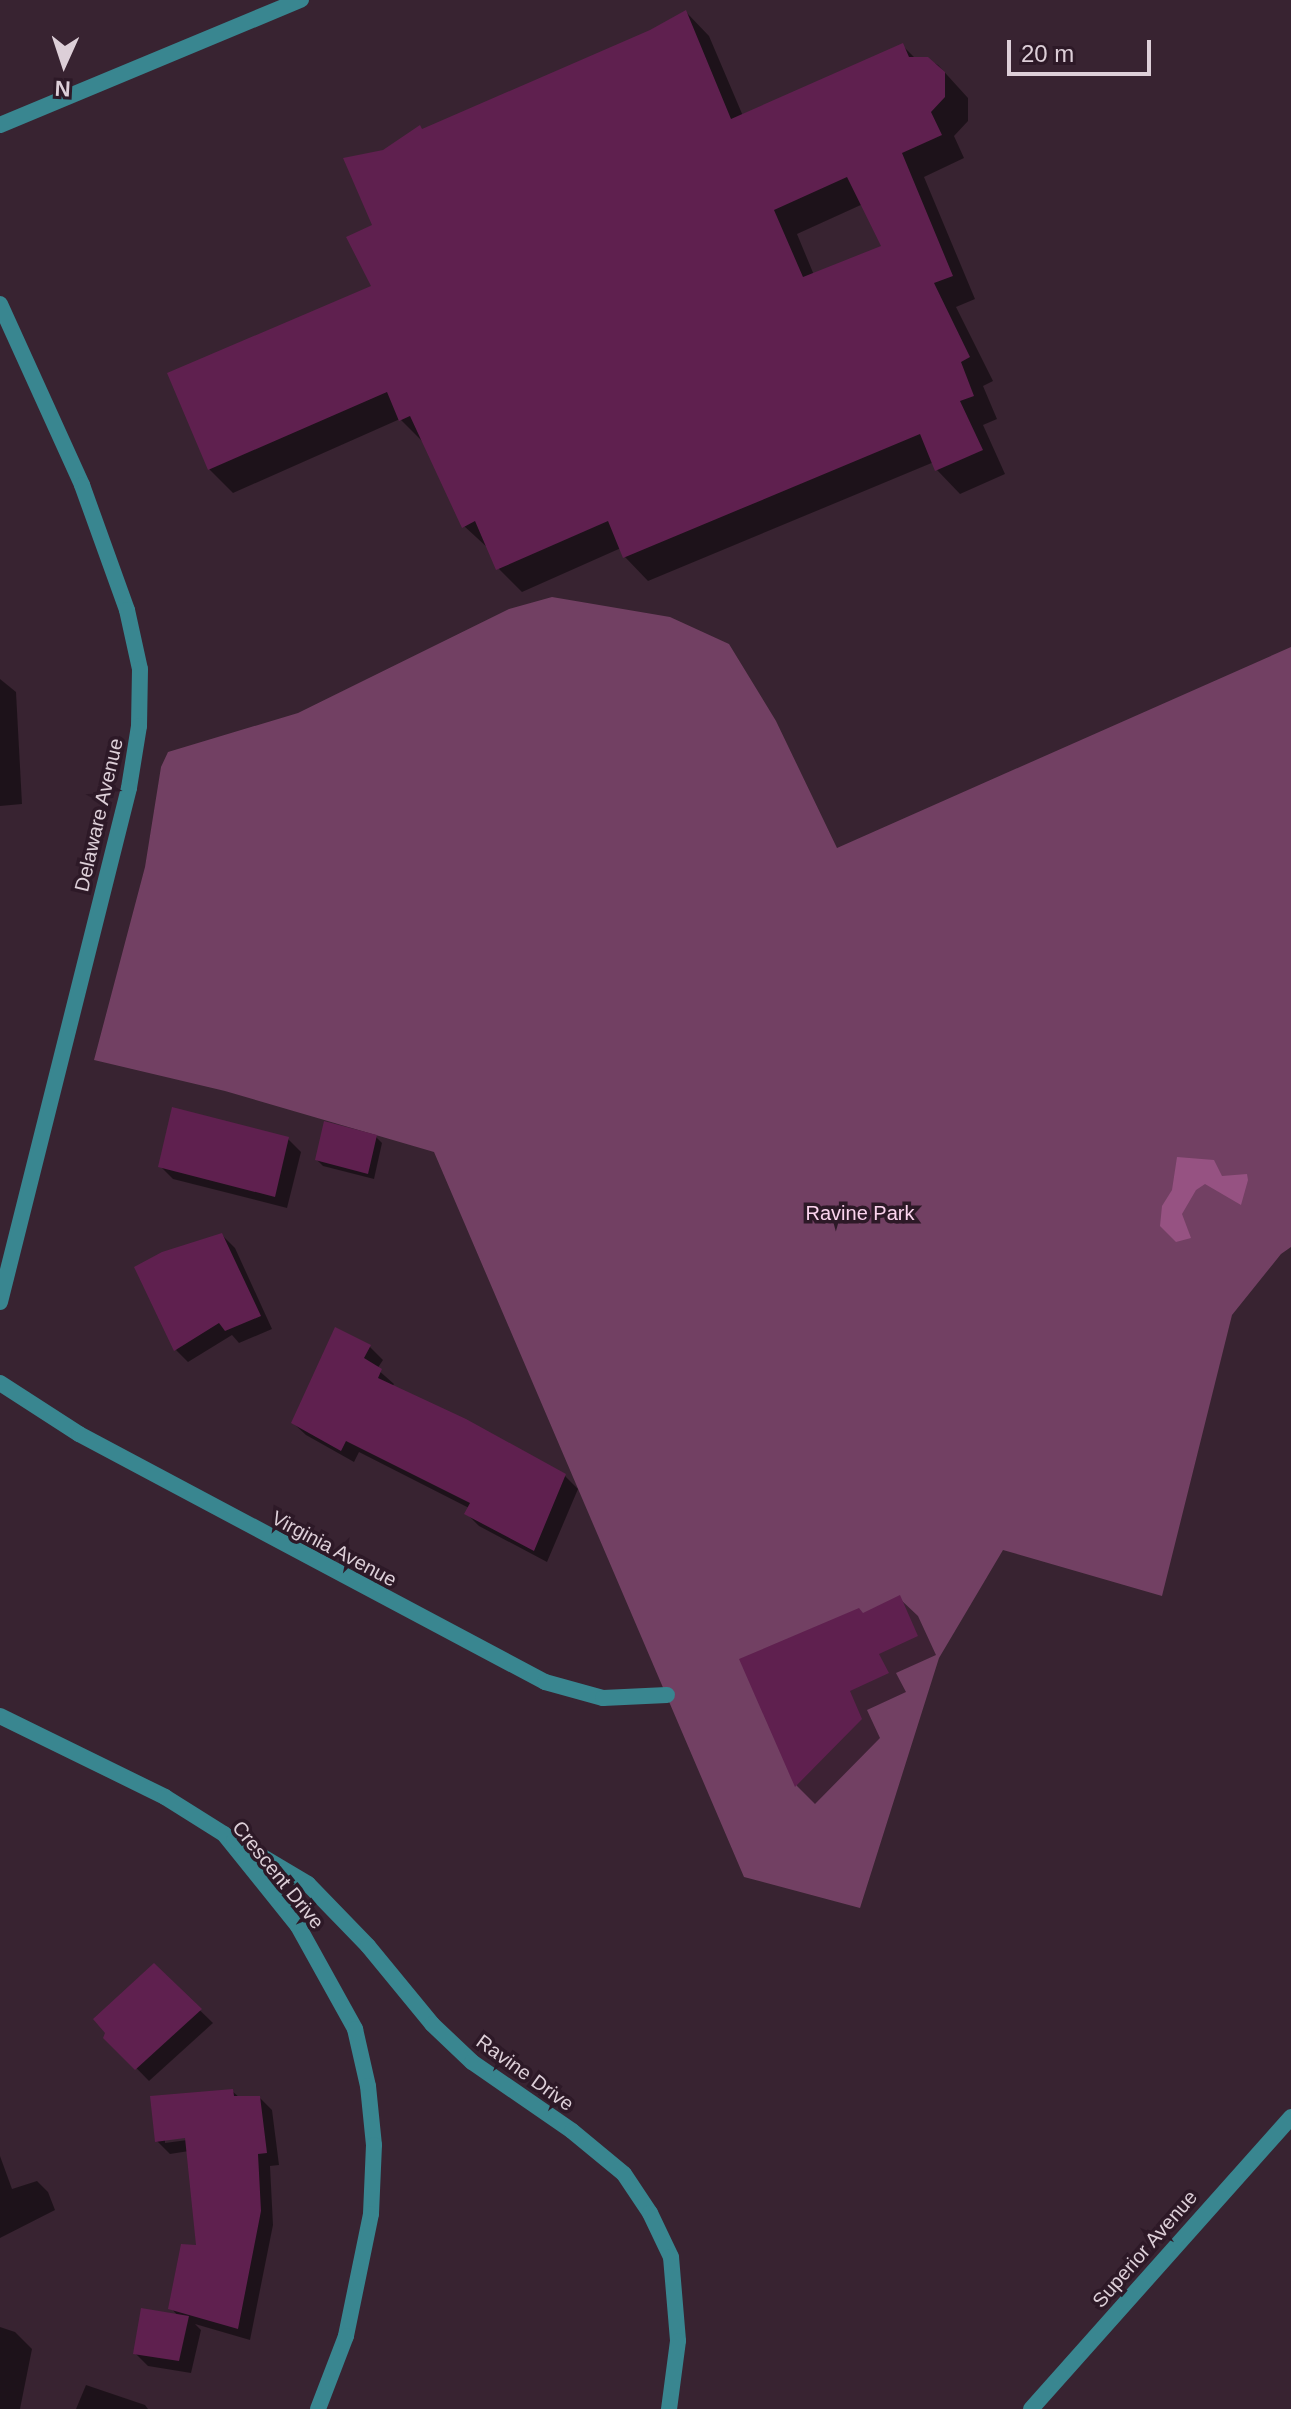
<!DOCTYPE html>
<html>
<head>
<meta charset="utf-8">
<style>
  body { margin:0 }
  #map { position:relative; width:1291px; height:2409px; overflow:hidden; background:#382331; font-family:Helvetica,sans-serif }
  div>[style] { position:absolute }
  .green>* { inset:0; background:#724063 }
  .water>* { inset:0; background:#965282 }
  .shadow>* { inset:0; background:#0007 }
  .building>* { inset:0; background:#5f204f }
  .minor>* { height:16px; margin:-8px; padding:0 8px; transform-origin:8px; border-radius:8px; background:#398690 }
  .tertiary>* { height:16px; margin:-8px; padding:0 8px; transform-origin:8px; border-radius:8px; background:#398690 }
  span { translate:-50% -50%; white-space:nowrap; text-align:center; line-height:1.15; -webkit-text-stroke:7px #2d1927; paint-order:stroke }
  .street-label { font-size:20px; color:#ddcfd8 }
  .park-label { font-size:20px; color:#fbd3ed }
  .north { position:absolute; left:24px; top:24px; width:80px; height:80px; -webkit-text-stroke:6px #2d1927; paint-order:stroke; rotate:183deg; font-size:22px; font-weight:700; line-height:32px; text-align:center; color:#ddcfd8 }
  .north::after { content:''; display:block; margin:auto; width:28px; height:36px; background:#ddcfd8; clip-path:polygon(50% 0,100% 100%,50% 72%,0 100%) }
  .scale { position:absolute; left:1007px; top:40px; width:144px; height:36px; box-sizing:border-box; border:4px solid #ddcfd8; border-top:0; padding-left:10px; font-size:24px; line-height:28px; white-space:nowrap; color:#ddcfd8; -webkit-text-stroke:6px #2d1927; paint-order:stroke }
</style>
</head>
<body>
<div id="map">
  <div class="green">
    <i style="clip-path:polygon(552px 597px,670px 617px,729px 644px,776px 721px,837px 848px,1291px 647px,1291px 1247px,1281px 1254px,1232px 1315px,1162px 1596px,1003px 1550px,939px 1658px,860px 1908px,744px 1877px,434px 1152px,225px 1091px,94px 1060px,145px 867px,161px 767px,168px 752px,298px 713px,509px 609px)"></i>
  </div>
  <div class="water">
    <i style="clip-path:polygon(1177px 1157px,1214px 1160px,1222px 1176px,1247px 1174px,1248px 1180px,1241px 1205px,1205px 1184px,1196px 1190px,1182px 1214px,1191px 1238px,1176px 1242px,1160px 1226px,1162px 1206px,1172px 1190px)"></i>
  </div>
  <div class="shadow">
    <i style="clip-path:polygon(evenodd,686px 12px,709px 36px,743px 116px,902px 45px,916px 59px,927px 59px,938px 65px,968px 98px,968px 121px,954px 136px,964px 158px,924px 177px,975px 299px,956px 307px,993px 381px,983px 386px,997px 419px,983px 425px,1005px 474px,960px 494px,937px 470px,934px 462px,648px 581px,625px 557px,621px 548px,522px 592px,498px 568px,489px 549px,464px 526px,424px 443px,400px 419px,233px 493px,209px 469px,374px 287px,375px 226px,384px 152px,423px 131px,651px 32px,686px 12px,863px 204px,884px 247px,814px 275px,797px 234px,863px 204px)"></i>
    <i style="clip-path:polygon(0 679px,16px 692px,22px 804px,0 806px)"></i>
    <i style="clip-path:polygon(376px 1137px,382px 1143px,374px 1179px,323px 1166px,317px 1160px)"></i>
    <i style="clip-path:polygon(288px 1139px,301px 1152px,287px 1208px,173px 1179px,161px 1167px)"></i>
    <i style="clip-path:polygon(222px 1235px,235px 1248px,272px 1329px,239px 1343px,232px 1335px,188px 1362px,176px 1350px)"></i>
    <i style="clip-path:polygon(336px 1330px,370px 1347px,383px 1360px,377px 1369px,394px 1384px,392px 1387px,565px 1476px,578px 1489px,547px 1562px,479px 1526px,467px 1514px,469px 1508px,359px 1452px,354px 1462px,306px 1435px,293px 1423px)"></i>
    <i style="clip-path:polygon(899px 1598px,918px 1616px,936px 1655px,896px 1673px,906px 1692px,867px 1710px,880px 1738px,815px 1804px,797px 1786px,741px 1660px,863px 1615px)"></i>
    <i style="clip-path:polygon(154px 1966px,213px 2023px,149px 2081px,106px 2037px)"></i>
    <i style="clip-path:polygon(evenodd,232px 2091px,240px 2098px,260px 2098px,272px 2110px,279px 2165px,270px 2166px,273px 2225px,250px 2340px,195px 2324px,201px 2330px,191px 2373px,148px 2366px,135px 2353px,178px 2316px,171px 2308px,198px 2248px,189px 2151px,170px 2154px,157px 2141px,232px 2091px,195px 2135px,195px 2139px,165px 2143px,165px 2139px,195px 2135px)"></i>
    <i style="clip-path:polygon(0 2156px,12px 2189px,37px 2181px,48px 2192px,55px 2210px,0 2238px)"></i>
    <i style="clip-path:polygon(0 2327px,15px 2332px,32px 2349px,20px 2409px,0 2409px)"></i>
    <i style="clip-path:polygon(86px 2385px,145px 2405px,148px 2409px,76px 2409px)"></i>
  </div>
  <div class="building">
    <i style="clip-path:polygon(evenodd,686px 10px,731px 119px,903px 43px,909px 57px,928px 57px,945px 72px,945px 97px,931px 112px,942px 135px,902px 153px,953px 276px,934px 283px,970px 357px,961px 362px,974px 396px,960px 401px,983px 450px,935px 471px,920px 434px,623px 558px,608px 521px,496px 570px,475px 521px,462px 528px,410px 416px,399px 421px,387px 392px,208px 470px,167px 373px,371px 286px,346px 237px,372px 225px,343px 158px,383px 150px,420px 125px,422px 129px,650px 30px,686px 10px,847px 177px,881px 246px,803px 277px,774px 210px,847px 177px)"></i>
    <i style="clip-path:polygon(172px 1107px,289px 1137px,275px 1197px,158px 1167px)"></i>
    <i style="clip-path:polygon(324px 1121px,377px 1135px,368px 1174px,315px 1160px)"></i>
    <i style="clip-path:polygon(222px 1233px,261px 1316px,225px 1331px,219px 1323px,174px 1351px,134px 1267px,162px 1252px)"></i>
    <i style="clip-path:polygon(335px 1327px,371px 1345px,364px 1358px,382px 1369px,378px 1378px,466px 1419px,566px 1474px,534px 1551px,464px 1514px,470px 1503px,346px 1441px,341px 1451px,291px 1423px)"></i>
    <i style="clip-path:polygon(900px 1595px,918px 1636px,879px 1654px,889px 1673px,850px 1691px,862px 1719px,795px 1787px,739px 1659px,859px 1608px,863px 1613px)"></i>
    <i style="clip-path:polygon(154px 1963px,202px 2009px,135px 2070px,103px 2038px,105px 2033px,93px 2019px)"></i>
    <i style="clip-path:polygon(233px 2089px,234px 2096px,260px 2096px,267px 2153px,258px 2154px,261px 2211px,238px 2329px,168px 2309px,181px 2244px,196px 2245px,185px 2138px,155px 2142px,150px 2096px)"></i>
    <i style="clip-path:polygon(141px 2308px,189px 2316px,179px 2361px,133px 2354px)"></i>
  </div>
  <div class="minor">
    <i style="left:0;top:304px;width:199px;rotate:65.6deg"></i>
    <i style="left:82px;top:485px;width:133px;rotate:70.2deg"></i>
    <i style="left:127px;top:610px;width:60px;rotate:77.6deg"></i>
    <i style="left:140px;top:669px;width:57px;rotate:91deg"></i>
    <i style="left:139px;top:726px;width:63px;rotate:99.2deg"></i>
    <i style="left:129px;top:788px;width:530px;rotate:104.09deg"></i>
    <i style="left:0;top:1383px;width:94px;rotate:32.8deg"></i>
    <i style="left:79px;top:1434px;width:528px;rotate:28.02deg"></i>
    <i style="left:545px;top:1682px;width:60px;rotate:15.4deg"></i>
    <i style="left:603px;top:1698px;width:64px;rotate:-2.7deg"></i>
    <i style="left:0;top:1716px;width:184px;rotate:26.1deg"></i>
    <i style="left:165px;top:1797px;width:70px;rotate:32.1deg"></i>
    <i style="left:224px;top:1834px;width:118px;rotate:51.2deg"></i>
    <i style="left:298px;top:1926px;width:118px;rotate:61deg"></i>
    <i style="left:355px;top:2029px;width:58px;rotate:77.2deg"></i>
    <i style="left:368px;top:2086px;width:59px;rotate:84.2deg"></i>
    <i style="left:374px;top:2145px;width:69px;rotate:92.5deg"></i>
    <i style="left:371px;top:2214px;width:125px;rotate:101.6deg"></i>
    <i style="left:346px;top:2336px;width:78px;rotate:111deg"></i>
    <i style="left:234px;top:1840px;width:86px;rotate:30.7deg"></i>
    <i style="left:308px;top:1884px;width:86px;rotate:45.9deg"></i>
    <i style="left:368px;top:1946px;width:101px;rotate:50.6deg"></i>
    <i style="left:432px;top:2024px;width:55px;rotate:43.5deg"></i>
    <i style="left:472px;top:2062px;width:121px;rotate:34.6deg"></i>
    <i style="left:572px;top:2131px;width:67px;rotate:39.6deg"></i>
    <i style="left:624px;top:2174px;width:47px;rotate:56.3deg"></i>
    <i style="left:650px;top:2213px;width:49px;rotate:64.5deg"></i>
    <i style="left:671px;top:2257px;width:84px;rotate:85.2deg"></i>
    <i style="left:678px;top:2341px;width:69px;rotate:97.5deg"></i>
    <i style="left:1031px;top:2409px;width:391px;rotate:-48.3deg"></i>
  </div>
  <div class="tertiary">
    <i style="left:0;top:125px;width:326px;rotate:-22.6deg"></i>
  </div>
  <div class="street-label">
    <span style="left:99px;top:815px;rotate:-77deg">Delaware Avenue</span>
    <span style="left:334px;top:1549px;rotate:28deg">Virginia Avenue</span>
    <span style="left:278px;top:1875px;rotate:51deg">Crescent Drive</span>
    <span style="left:525px;top:2073px;rotate:36deg">Ravine Drive</span>
    <span style="left:1145px;top:2249px;rotate:-49deg">Superior Avenue</span>
  </div>
  <div class="park-label">
    <span style="left:860px;top:1213px">Ravine Park</span>
  </div>
  <div class="north">N</div>
  <div class="scale">20 m</div>
</div>
</body>
</html>
